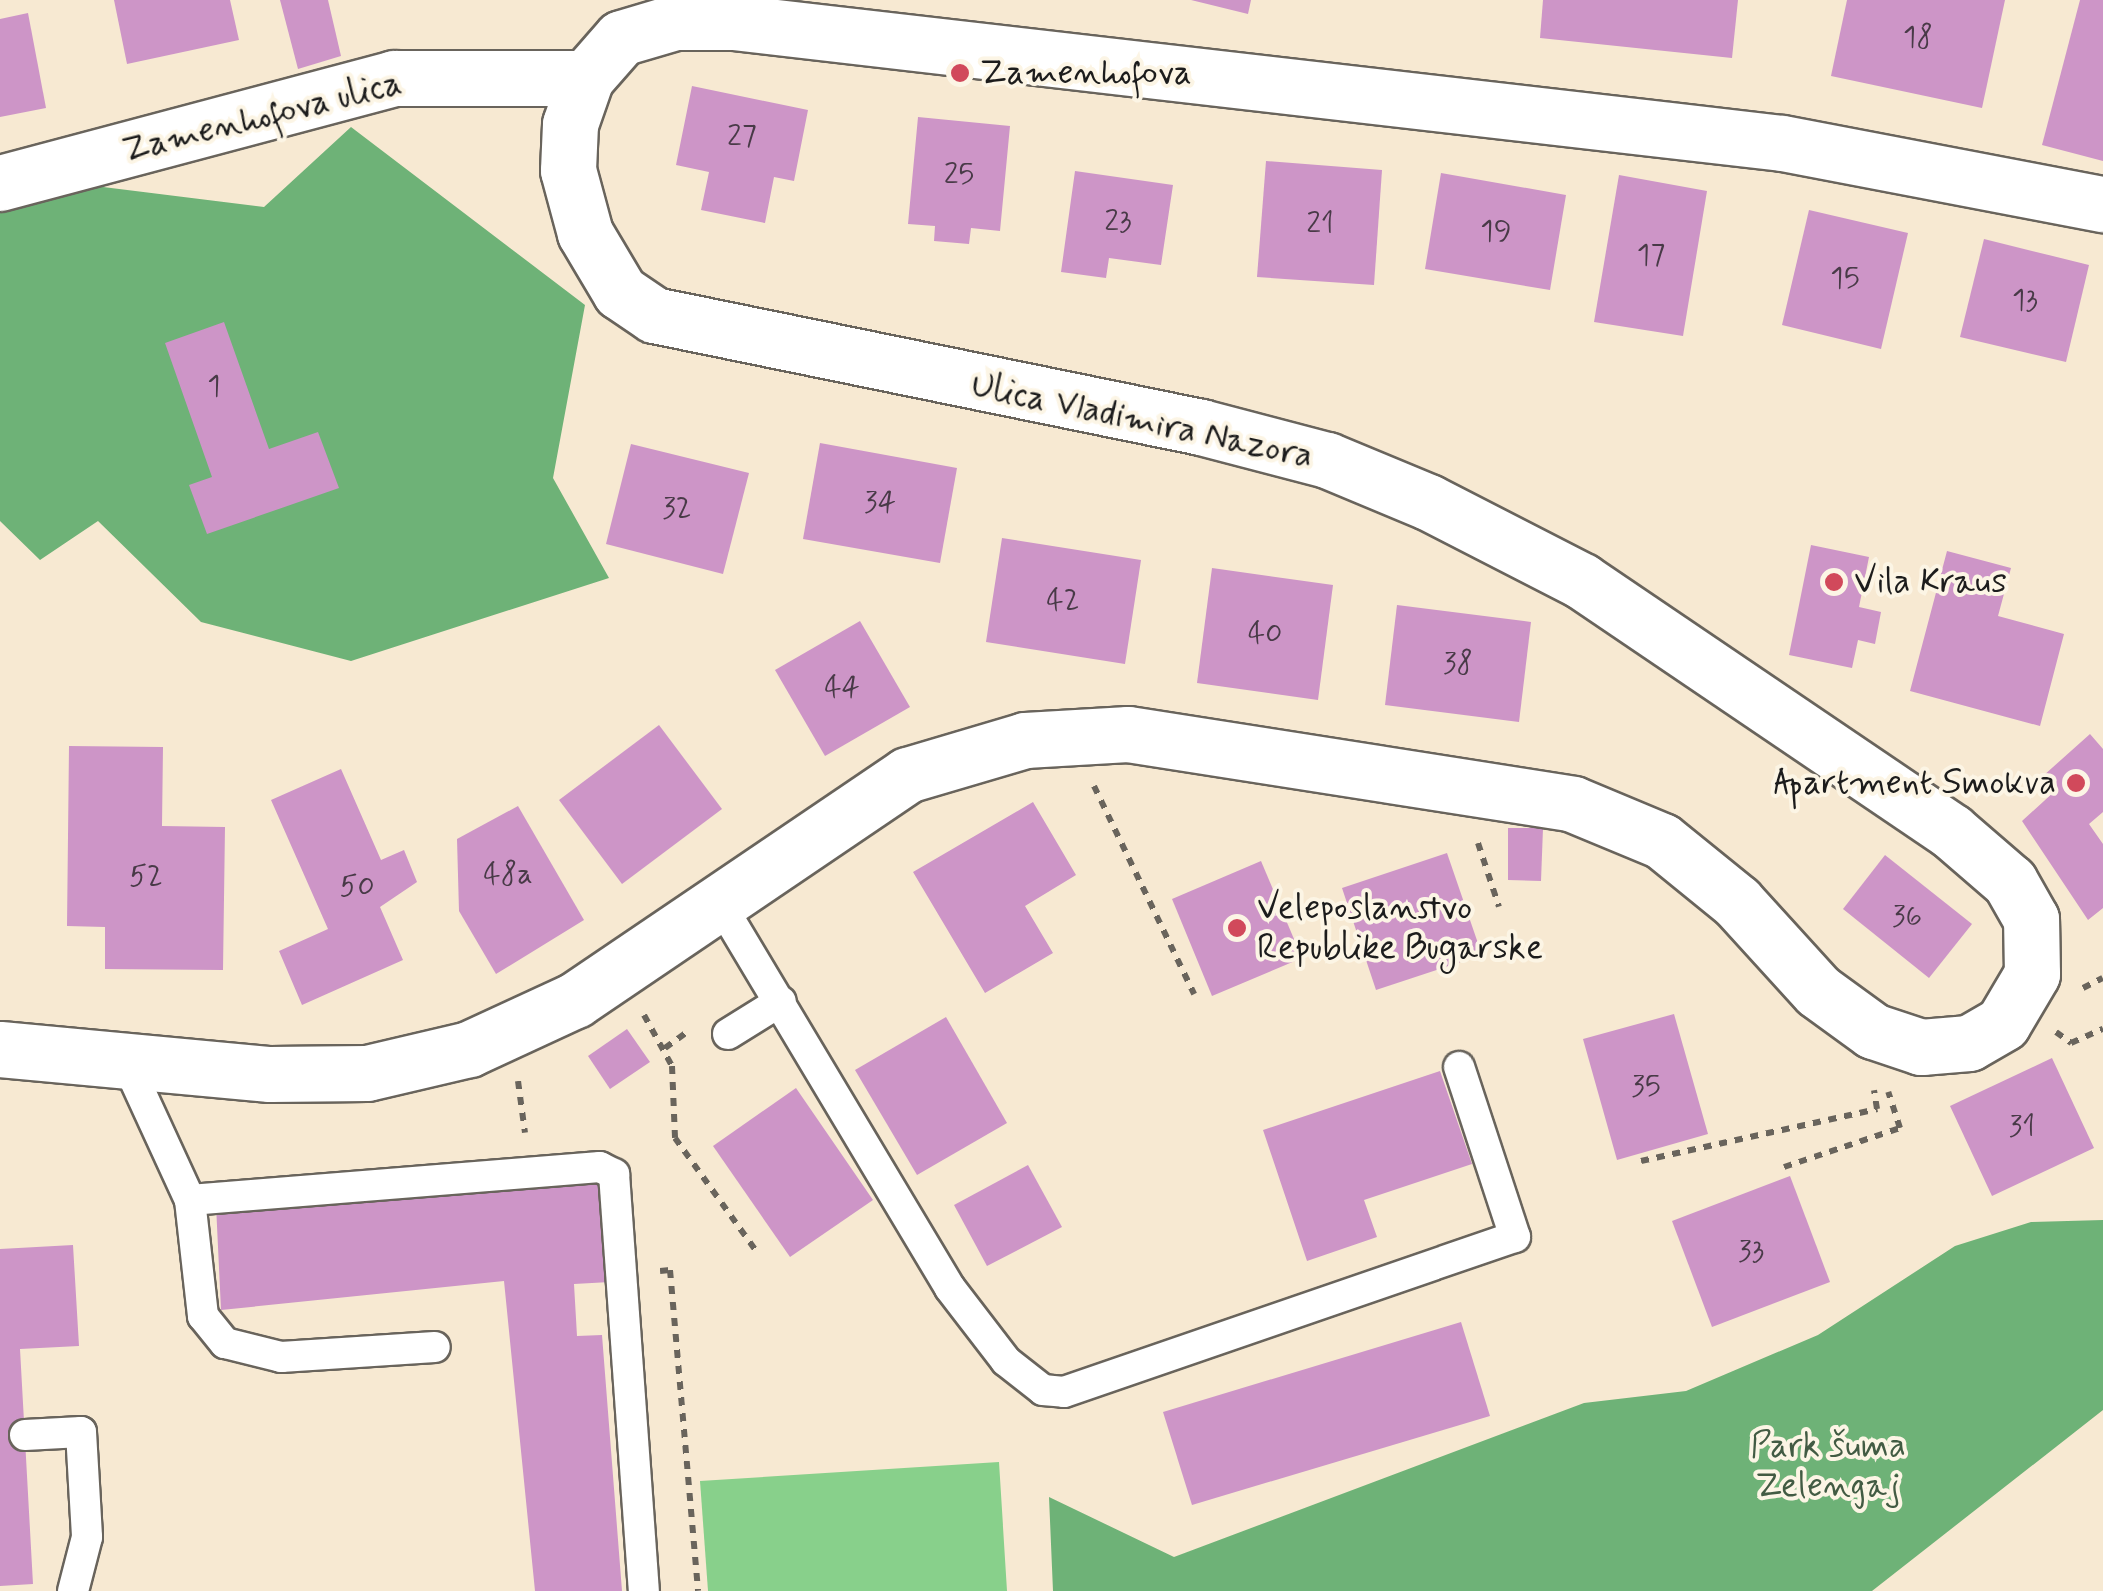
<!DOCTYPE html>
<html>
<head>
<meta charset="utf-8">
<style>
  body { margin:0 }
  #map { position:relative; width:2103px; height:1591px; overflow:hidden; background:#f7e9d2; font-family:Mynerve,sans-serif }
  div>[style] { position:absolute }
  .green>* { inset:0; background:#88d08b }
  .forest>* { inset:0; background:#6eb277 }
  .building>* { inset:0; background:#cd95c7 }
  .path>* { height:6px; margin-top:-3px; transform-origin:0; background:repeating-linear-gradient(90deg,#69645c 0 8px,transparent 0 16px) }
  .roads { filter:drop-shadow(2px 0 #69645c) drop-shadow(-2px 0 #69645c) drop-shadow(0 2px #69645c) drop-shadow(0 -2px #69645c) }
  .service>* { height:30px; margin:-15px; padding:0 15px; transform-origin:15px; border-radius:15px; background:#fff }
  .minor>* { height:55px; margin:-27.5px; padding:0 27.5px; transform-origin:27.5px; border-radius:27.5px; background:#fff }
  .tertiary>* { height:55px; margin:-27.5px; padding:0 27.5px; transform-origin:27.5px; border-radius:27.5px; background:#fff }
  .dots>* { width:28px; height:28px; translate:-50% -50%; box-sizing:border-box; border:5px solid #fcf5e5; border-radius:50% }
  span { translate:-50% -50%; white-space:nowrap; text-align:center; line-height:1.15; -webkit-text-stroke:8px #fcf5e5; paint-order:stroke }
  .number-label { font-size:30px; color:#483a47 }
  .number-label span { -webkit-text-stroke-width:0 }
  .poi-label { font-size:35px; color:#1c1c1c }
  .left { translate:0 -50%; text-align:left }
  .right { translate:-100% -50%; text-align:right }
  .street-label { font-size:35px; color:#1c1c1c }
  .park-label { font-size:35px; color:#425b43 }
</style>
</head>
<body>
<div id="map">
  <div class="green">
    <i style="clip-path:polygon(999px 1462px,1007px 1591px,708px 1591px,700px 1481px)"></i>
  </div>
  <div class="forest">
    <i style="clip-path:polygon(351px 127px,585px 305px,553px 478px,609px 578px,351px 661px,201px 622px,98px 521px,40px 560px,0 521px,0 203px,95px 186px,264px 207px)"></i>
    <i style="clip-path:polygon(2103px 1220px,2103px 1410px,1872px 1591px,1053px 1591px,1049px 1497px,1174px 1557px,1584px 1403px,1686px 1391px,1818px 1335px,1955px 1246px,2031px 1222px)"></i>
  </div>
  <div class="building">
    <i style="clip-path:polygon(114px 0,230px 0,239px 40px,127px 64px)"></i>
    <i style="clip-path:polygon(280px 0,328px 0,341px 56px,298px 69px)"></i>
    <i style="clip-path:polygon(1191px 0,1251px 0,1248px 14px)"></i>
    <i style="clip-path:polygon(1543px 0,1738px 0,1732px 58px,1540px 38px)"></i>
    <i style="clip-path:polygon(1847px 0,2005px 0,1982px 108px,1831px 76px)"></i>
    <i style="clip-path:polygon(2080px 0,2103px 0,2103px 161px,2042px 145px)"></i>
    <i style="clip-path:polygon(28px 13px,46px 108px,0 117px,0 19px)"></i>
    <i style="clip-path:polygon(692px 86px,808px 110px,794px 181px,774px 177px,765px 223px,701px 210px,709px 172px,676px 165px)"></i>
    <i style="clip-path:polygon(918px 117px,1010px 126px,1000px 231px,971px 228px,969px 244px,934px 241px,935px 226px,908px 224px)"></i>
    <i style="clip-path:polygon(1266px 161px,1382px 170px,1374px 285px,1257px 277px)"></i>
    <i style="clip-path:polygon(1075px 171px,1173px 185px,1161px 265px,1109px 258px,1106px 278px,1061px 272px)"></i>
    <i style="clip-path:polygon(1441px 173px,1566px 195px,1550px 290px,1425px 269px)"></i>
    <i style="clip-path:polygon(1619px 175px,1707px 191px,1683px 336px,1594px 322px)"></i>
    <i style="clip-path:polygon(1809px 210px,1908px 233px,1881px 349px,1782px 325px)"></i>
    <i style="clip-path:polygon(1984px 239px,2089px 265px,2066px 362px,1960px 337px)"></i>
    <i style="clip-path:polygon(224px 322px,269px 449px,318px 432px,339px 488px,207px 534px,189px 485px,212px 477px,165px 343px)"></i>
    <i style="clip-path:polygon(820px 443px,957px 468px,940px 563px,803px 539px)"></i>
    <i style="clip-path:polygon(631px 444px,749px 473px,723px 574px,606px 544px)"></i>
    <i style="clip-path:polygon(1002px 538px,1141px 560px,1125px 664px,986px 642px)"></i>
    <i style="clip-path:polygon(1811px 545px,1869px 557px,1859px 607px,1881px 612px,1875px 644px,1858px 640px,1852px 668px,1789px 655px)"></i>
    <i style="clip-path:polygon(1947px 551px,2011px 568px,1998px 616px,2064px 634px,2040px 726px,1910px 691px)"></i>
    <i style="clip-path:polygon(1212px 568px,1333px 585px,1318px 700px,1197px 683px)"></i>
    <i style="clip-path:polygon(1397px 605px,1531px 622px,1519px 722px,1385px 705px)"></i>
    <i style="clip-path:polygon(860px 621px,910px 707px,825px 756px,775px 670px)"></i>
    <i style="clip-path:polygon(659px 725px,722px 809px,622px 884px,559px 800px)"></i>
    <i style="clip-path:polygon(2090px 734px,2103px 749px,2103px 812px,2089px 824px,2103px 844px,2103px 908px,2088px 920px,2022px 821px,2056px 790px,2043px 776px)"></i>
    <i style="clip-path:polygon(69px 746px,163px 747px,162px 826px,225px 827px,223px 970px,105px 969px,105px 927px,67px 926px)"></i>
    <i style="clip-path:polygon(341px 769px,381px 860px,404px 850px,417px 882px,380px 907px,403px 960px,302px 1005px,279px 951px,328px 929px,271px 800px)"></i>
    <i style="clip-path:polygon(1033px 802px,1076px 875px,1025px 906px,1053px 953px,985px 993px,913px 872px)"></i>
    <i style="clip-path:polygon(518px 806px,584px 920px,496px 974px,459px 911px,457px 839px)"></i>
    <i style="clip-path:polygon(1508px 828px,1543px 828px,1541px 881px,1508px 880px)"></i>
    <i style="clip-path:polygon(1447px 853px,1482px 955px,1376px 990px,1342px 888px)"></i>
    <i style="clip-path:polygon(1885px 855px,1972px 924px,1929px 978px,1843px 909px)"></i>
    <i style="clip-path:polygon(1261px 861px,1302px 958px,1212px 996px,1172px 899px)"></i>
    <i style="clip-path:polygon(1674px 1014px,1708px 1134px,1617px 1160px,1583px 1039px)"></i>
    <i style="clip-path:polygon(946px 1017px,1007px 1123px,917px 1175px,855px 1070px)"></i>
    <i style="clip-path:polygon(627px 1029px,650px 1062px,610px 1089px,588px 1056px)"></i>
    <i style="clip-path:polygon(2052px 1058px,2094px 1148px,1992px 1196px,1950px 1106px)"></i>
    <i style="clip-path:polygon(1440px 1071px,1472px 1164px,1364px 1200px,1377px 1237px,1307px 1261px,1263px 1130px)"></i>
    <i style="clip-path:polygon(796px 1088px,873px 1200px,790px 1257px,713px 1146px)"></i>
    <i style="clip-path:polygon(1028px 1165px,1062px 1227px,987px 1266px,954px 1205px)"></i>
    <i style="clip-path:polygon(1790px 1176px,1830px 1282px,1712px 1327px,1672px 1221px)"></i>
    <i style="clip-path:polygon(605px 1177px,610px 1282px,574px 1284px,577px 1336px,602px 1335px,622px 1591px,535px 1591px,504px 1281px,221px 1310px,216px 1205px)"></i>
    <i style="clip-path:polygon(73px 1245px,79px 1346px,20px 1349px,33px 1584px,0 1586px,0 1249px)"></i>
    <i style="clip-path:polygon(1461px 1322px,1490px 1416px,1192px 1505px,1163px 1412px)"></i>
  </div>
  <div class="path">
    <i style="left:1094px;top:786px;width:231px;rotate:64.3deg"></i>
    <i style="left:1478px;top:843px;width:67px;rotate:71.8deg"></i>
    <i style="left:2083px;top:988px;width:22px;rotate:-27deg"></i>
    <i style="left:644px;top:1015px;width:58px;rotate:61.2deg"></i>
    <i style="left:672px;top:1066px;width:72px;rotate:87.6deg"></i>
    <i style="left:675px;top:1138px;width:140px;rotate:54.3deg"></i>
    <i style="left:2056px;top:1032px;width:19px;rotate:36deg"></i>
    <i style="left:2071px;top:1043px;width:35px;rotate:-24deg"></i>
    <i style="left:665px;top:1048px;width:29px;rotate:-36deg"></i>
    <i style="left:518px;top:1081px;width:52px;rotate:82.3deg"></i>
    <i style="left:1641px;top:1161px;width:242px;rotate:-12.4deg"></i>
    <i style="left:1877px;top:1109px;width:19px;rotate:-99deg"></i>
    <i style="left:1784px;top:1167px;width:122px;rotate:-18.6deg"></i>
    <i style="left:1900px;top:1128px;width:38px;rotate:-108deg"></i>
    <i style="left:660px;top:1271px;width:10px;rotate:-6deg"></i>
    <i style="left:670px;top:1270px;width:322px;rotate:85deg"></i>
  </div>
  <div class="roads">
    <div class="service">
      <i style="left:719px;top:902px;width:450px;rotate:59.1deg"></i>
      <i style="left:950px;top:1288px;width:92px;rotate:52.5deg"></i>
      <i style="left:1006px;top:1361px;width:47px;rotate:38.1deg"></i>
      <i style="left:1043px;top:1390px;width:21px;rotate:5deg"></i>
      <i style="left:1064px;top:1392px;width:477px;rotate:-19deg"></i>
      <i style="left:1515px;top:1237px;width:179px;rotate:-108.2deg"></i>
      <i style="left:728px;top:1034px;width:62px;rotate:-31.9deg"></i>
      <i style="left:126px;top:1061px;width:153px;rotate:65.3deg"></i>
      <i style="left:190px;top:1200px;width:117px;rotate:83.6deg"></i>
      <i style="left:203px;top:1316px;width:35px;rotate:51deg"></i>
      <i style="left:225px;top:1343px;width:58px;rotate:14deg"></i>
      <i style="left:281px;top:1357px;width:154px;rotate:-3.7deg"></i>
      <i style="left:190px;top:1200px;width:411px;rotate:-4.6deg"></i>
      <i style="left:600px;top:1167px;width:16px;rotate:27deg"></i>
      <i style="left:614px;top:1174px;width:418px;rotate:85.9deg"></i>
      <i style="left:25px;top:1435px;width:56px;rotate:-3.1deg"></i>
      <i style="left:81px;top:1432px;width:105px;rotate:86.7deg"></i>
      <i style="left:87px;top:1537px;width:56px;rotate:104.5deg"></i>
    </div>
    <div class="minor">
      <i style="left:0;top:183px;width:408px;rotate:-14.9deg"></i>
      <i style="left:394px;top:78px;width:192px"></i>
    </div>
    <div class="tertiary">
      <i style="left:0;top:1049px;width:271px;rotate:5.3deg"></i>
      <i style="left:270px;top:1074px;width:97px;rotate:-0.6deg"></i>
      <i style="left:367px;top:1073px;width:105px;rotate:-13.2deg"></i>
      <i style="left:469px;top:1049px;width:117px;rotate:-24.8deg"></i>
      <i style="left:575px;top:1000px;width:401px;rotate:-34.1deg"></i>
      <i style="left:907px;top:775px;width:123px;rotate:-16.5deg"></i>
      <i style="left:1025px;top:740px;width:103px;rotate:-3.3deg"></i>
      <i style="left:1128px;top:734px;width:450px;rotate:8.9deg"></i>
      <i style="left:1573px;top:804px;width:96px;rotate:22.6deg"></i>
      <i style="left:1662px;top:841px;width:97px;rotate:39.1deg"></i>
      <i style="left:1737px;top:902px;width:120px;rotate:47.7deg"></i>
      <i style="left:1818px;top:991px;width:68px;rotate:36deg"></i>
      <i style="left:1873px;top:1031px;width:51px;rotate:18.4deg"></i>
      <i style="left:1921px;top:1047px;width:48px;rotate:-4.8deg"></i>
      <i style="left:1969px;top:1043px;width:39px;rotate:-30deg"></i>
      <i style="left:2003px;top:1023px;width:57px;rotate:-59.4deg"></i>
      <i style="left:2032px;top:974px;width:55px;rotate:-91deg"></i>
      <i style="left:2031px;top:919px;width:43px;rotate:-119.6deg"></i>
      <i style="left:2010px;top:882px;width:78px;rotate:-139.2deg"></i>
      <i style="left:1951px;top:831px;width:446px;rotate:-145.9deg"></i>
      <i style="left:1582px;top:581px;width:173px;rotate:-152.8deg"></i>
      <i style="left:1428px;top:502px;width:109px;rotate:-157.4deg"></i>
      <i style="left:1327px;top:460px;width:130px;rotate:-165.3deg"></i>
      <i style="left:1201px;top:427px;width:558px;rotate:-168.43deg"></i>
      <i style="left:654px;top:315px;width:41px;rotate:-145.9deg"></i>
      <i style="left:620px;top:292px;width:69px;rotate:-120.7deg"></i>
      <i style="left:585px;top:233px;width:65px;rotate:-105.1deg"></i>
      <i style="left:568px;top:170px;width:46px;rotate:-87.5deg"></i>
      <i style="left:570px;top:124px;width:49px;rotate:-70.8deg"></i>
      <i style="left:586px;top:78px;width:53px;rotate:-48.8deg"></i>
      <i style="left:621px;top:38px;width:56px;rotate:-16.5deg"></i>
      <i style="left:675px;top:22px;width:58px"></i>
      <i style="left:733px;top:22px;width:1056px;rotate:6.58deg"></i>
      <i style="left:1782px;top:143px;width:327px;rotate:10.8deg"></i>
    </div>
  </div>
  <div class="dots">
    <i style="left:960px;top:73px;background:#d1495b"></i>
    <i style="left:1834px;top:582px;background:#d1495b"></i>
    <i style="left:2076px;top:783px;background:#d1495b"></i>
    <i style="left:1237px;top:928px;background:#d1495b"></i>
  </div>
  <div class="number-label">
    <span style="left:1918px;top:38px">18</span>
    <span style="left:742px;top:137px">27</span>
    <span style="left:959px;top:175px">25</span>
    <span style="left:1118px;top:222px">23</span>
    <span style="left:1320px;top:224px">21</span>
    <span style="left:1496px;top:232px">19</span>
    <span style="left:1651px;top:256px">17</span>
    <span style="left:1845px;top:279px">15</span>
    <span style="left:2025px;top:301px">13</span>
    <span style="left:214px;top:387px">1</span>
    <span style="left:880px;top:503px">34</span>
    <span style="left:677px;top:509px">32</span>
    <span style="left:1063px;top:601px">42</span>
    <span style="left:1265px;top:634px">40</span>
    <span style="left:1458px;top:664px">38</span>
    <span style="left:842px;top:688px">44</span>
    <span style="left:508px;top:875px">48a</span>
    <span style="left:146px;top:877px">52</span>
    <span style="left:357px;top:887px">50</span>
    <span style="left:1907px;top:917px">36</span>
    <span style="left:1646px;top:1087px">35</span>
    <span style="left:2022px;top:1127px">31</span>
    <span style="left:1751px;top:1252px">33</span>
  </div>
  <div class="poi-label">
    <span class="left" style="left:980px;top:73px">Zamenhofova</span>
    <span class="left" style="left:1854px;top:582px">Vila Kraus</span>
    <span class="right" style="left:2056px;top:783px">Apartment Smokva</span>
    <span class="left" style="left:1257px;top:928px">Veleposlanstvo<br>Republike Bugarske</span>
  </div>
  <div class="street-label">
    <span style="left:262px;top:117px;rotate:-14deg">Zamenhofova ulica</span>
    <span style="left:1142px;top:421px;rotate:12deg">Ulica Vladimira Nazora</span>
  </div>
  <div class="park-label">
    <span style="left:1828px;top:1466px">Park šuma<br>Zelengaj</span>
  </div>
</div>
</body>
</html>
